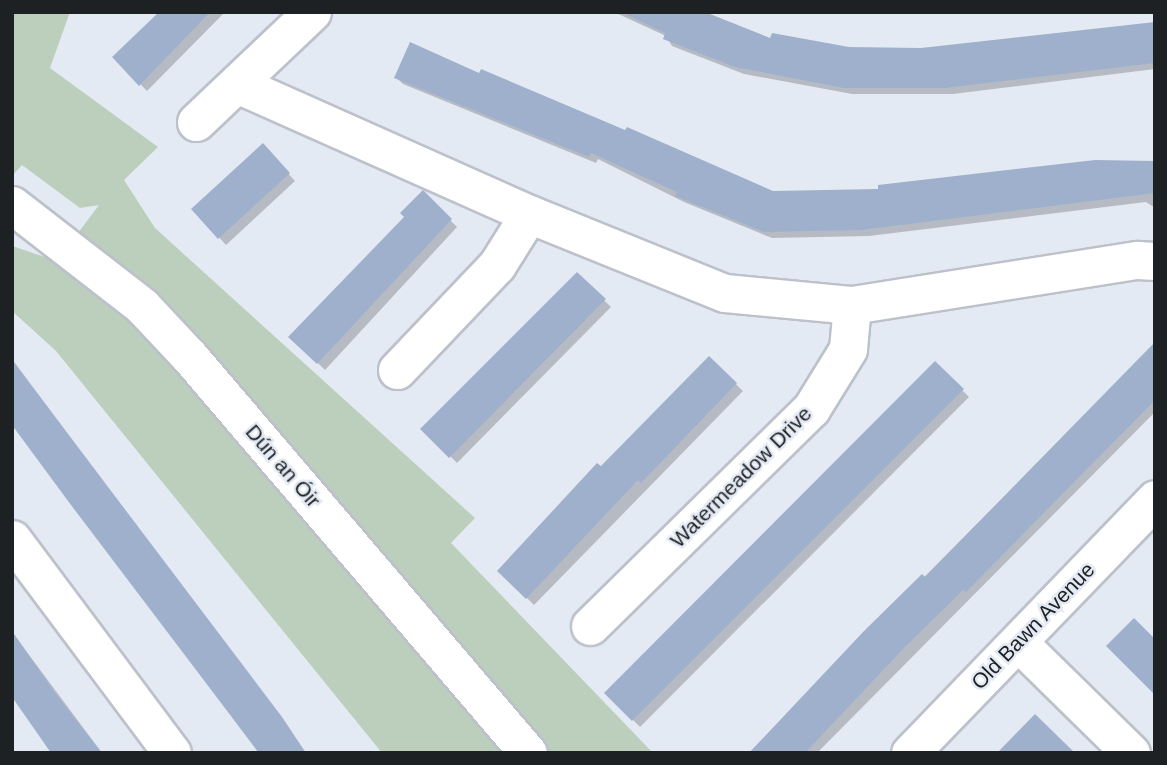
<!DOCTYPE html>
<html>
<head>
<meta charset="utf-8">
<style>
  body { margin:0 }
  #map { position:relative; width:1167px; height:765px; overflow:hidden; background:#e4eaf4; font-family:Arial,sans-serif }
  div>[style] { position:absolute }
  .green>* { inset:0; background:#bccfbc }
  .shadow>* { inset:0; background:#0003 }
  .building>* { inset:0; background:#9eb0cc }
  .roads { filter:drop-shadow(2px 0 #bcc1ca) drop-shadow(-2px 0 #bcc1ca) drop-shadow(0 2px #bcc1ca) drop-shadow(0 -2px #bcc1ca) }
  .minor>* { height:37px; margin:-18.5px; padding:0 18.5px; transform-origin:18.5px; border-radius:18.5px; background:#fff }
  span { translate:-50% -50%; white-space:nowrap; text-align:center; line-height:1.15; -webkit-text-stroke:5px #e4eaf4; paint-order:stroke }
  .street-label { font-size:21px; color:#1e2124 }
  .frame { position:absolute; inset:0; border:14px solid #1e2124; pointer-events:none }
</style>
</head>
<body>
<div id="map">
  <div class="green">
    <i style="clip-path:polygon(12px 12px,70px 12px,50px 68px,158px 147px,124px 180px,155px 228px,475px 518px,451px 543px,653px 753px,382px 753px,56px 351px,12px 311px,12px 246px,57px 261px,99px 205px,80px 208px,22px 165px,12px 176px)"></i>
  </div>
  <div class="shadow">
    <i style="clip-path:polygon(161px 12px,225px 12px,147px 91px,114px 57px)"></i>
    <i style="clip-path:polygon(614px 12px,700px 12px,772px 41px,849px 49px,922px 50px,1155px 23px,1155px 69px,953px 94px,852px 94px,744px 74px,672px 46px,666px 36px)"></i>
    <i style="clip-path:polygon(480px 75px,773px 193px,880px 190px,1155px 163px,1155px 208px,1146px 202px,869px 236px,772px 238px,684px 202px,598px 159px,596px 163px,403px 84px,396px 77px)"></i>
    <i style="clip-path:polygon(269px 152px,295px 181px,226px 245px,194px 210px)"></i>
    <i style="clip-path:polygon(423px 193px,457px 227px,325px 370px,291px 337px,406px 217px)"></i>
    <i style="clip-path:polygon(577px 274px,611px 307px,457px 463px,423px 429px)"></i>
    <i style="clip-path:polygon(1145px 355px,1155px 365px,1155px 412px,817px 753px,749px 753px)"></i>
    <i style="clip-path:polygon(709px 358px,743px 391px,534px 605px,500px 571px)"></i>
    <i style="clip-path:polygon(12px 359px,306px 753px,259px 753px,12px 422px)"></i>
    <i style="clip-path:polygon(935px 363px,969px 397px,640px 727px,606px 693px)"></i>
    <i style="clip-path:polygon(12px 632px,102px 753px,55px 753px)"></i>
  </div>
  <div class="building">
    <i style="clip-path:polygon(159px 12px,210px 12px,139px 86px,112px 57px)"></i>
    <i style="clip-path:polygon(621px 12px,705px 12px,770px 38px,772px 33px,849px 47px,921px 48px,1155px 22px,1155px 63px,945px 88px,844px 88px,735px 67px,663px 39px,665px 33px)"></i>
    <i style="clip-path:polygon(410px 42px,479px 73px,481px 69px,625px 130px,627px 127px,773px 191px,878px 189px,878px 185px,1095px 160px,1155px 161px,1155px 193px,861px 230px,764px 232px,675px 196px,677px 192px,591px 153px,589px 157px,394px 78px)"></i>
    <i style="clip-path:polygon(263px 143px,290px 173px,218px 239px,191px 209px)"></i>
    <i style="clip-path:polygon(423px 190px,452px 219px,317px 364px,288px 337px,404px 217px,400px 213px)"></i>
    <i style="clip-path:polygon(577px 272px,606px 299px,449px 458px,420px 429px)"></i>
    <i style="clip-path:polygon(1155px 342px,1155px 400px,966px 592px,963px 590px,904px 648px,805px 753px,749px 753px,864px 631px,922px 574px,925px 577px)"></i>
    <i style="clip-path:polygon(709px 356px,737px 383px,641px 483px,638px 480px,526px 599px,497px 571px,597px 463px,601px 466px)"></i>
    <i style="clip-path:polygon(12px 360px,282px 717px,306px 753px,259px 753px,71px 505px,12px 425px)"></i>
    <i style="clip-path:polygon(935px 361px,964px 389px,632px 721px,604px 693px)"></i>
    <i style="clip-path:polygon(1134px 618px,1155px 639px,1155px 695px,1106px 646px)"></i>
    <i style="clip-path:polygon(12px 631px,53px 690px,102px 753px,51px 753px,35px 730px,12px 697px)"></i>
    <i style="clip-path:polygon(1035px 714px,1075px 753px,997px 753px)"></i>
  </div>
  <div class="roads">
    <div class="minor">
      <i style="left:237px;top:84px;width:320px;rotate:24deg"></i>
      <i style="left:529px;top:214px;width:211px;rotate:22deg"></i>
      <i style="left:725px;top:293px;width:128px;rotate:5.4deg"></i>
      <i style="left:852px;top:305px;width:289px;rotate:-9deg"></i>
      <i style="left:1137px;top:260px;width:18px;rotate:3deg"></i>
      <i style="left:196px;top:122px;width:160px;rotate:-43.5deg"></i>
      <i style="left:12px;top:205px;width:165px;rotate:37.8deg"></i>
      <i style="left:142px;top:306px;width:69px;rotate:46.8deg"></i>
      <i style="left:189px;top:356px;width:522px;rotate:49.51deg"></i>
      <i style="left:397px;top:370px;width:145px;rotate:-46.4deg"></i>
      <i style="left:497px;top:265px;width:60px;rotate:-57.9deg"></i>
      <i style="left:12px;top:539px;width:267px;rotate:53.2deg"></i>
      <i style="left:590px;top:626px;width:310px;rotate:-44.5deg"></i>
      <i style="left:811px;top:409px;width:70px;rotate:-58.3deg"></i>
      <i style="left:848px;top:349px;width:44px;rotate:-84.8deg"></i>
      <i style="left:1019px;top:643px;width:157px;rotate:44.5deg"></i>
      <i style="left:910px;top:753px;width:353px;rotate:-46deg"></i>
    </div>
  </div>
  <div class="street-label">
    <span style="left:283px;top:466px;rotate:49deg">Dún an Óir</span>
    <span style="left:741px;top:477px;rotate:-45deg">Watermeadow Drive</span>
    <span style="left:1033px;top:626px;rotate:-46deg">Old Bawn Avenue</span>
  </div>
  <div class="frame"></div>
</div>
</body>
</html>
